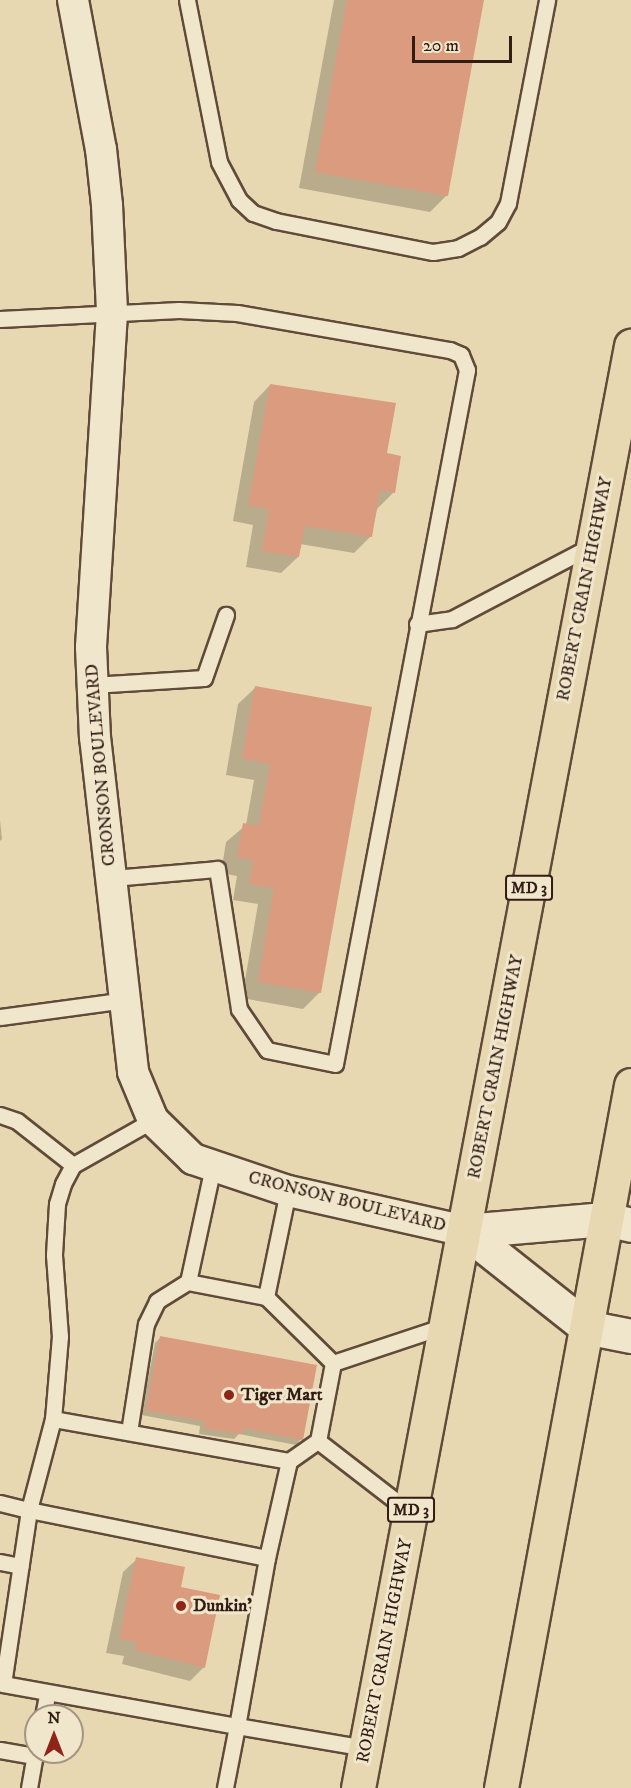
<!DOCTYPE html>
<html>
<head>
<meta charset="utf-8">
<style>
  body { margin:0 }
  #map { position:relative; width:631px; height:1788px; overflow:hidden; background:#e8d8b1; font-family:"IM FELL DW Pica",serif }
  div>[style] { position:absolute }
  .shadow>* { inset:0; background:#0003 }
  .building>* { inset:0; background:#db9b7e }
  .roads { filter:drop-shadow(2px 0 #604b3a) drop-shadow(-2px 0 #604b3a) drop-shadow(0 2px #604b3a) drop-shadow(0 -2px #604b3a) }
  .service>* { height:15px; margin:-7.5px; padding:0 7.5px; transform-origin:7.5px; border-radius:7.5px; background:#f0e6cc }
  .minor>* { height:30px; margin:-15px; padding:0 15px; transform-origin:15px; border-radius:15px; background:#f0e6cc }
  .tertiary>* { height:33px; margin:-16.5px; padding:0 16.5px; transform-origin:16.5px; border-radius:16.5px; background:#f0e6cc }
  .trunk>* { height:33px; margin:-16.5px; padding:0 16.5px; transform-origin:16.5px; border-radius:16.5px; background:#e8d8b1 }
  .dots>* { width:16px; height:16px; translate:-50% -50%; box-sizing:border-box; border:3px solid #f0e6cc; border-radius:50% }
  span { translate:-50% -50%; white-space:nowrap; text-align:center; line-height:1.15; -webkit-text-stroke:6px #f0e6cc; paint-order:stroke }
  .shield-label span { padding:2px 4px; background:#f0e6cc; border:2px solid; border-radius:4px; -webkit-text-stroke-width:0 }
  .shield-label { font-size:16px; color:#321c13; font-weight:700 }
  .street-label { font-size:18px; color:#321c13 }
  .poi-label { font-size:18px; color:#321c13; font-weight:700 }
  .left { translate:0 -50%; text-align:left }
  .north { position:absolute; left:24px; top:1704px; width:60px; height:60px; box-sizing:border-box; background:#f0e6cc; border:2px solid #a49582; border-radius:50%; rotate:0deg; font-size:16px; font-weight:700; line-height:24px; text-align:center; color:#321c13 }
  .north::after { content:''; display:block; margin:auto; width:21px; height:27px; background:#8f2418; clip-path:polygon(50% 0,100% 100%,50% 72%,0 100%) }
  .scale { position:absolute; left:412px; top:36px; width:100px; height:27px; box-sizing:border-box; border:3px solid #321c13; border-top:0; padding-left:8px; font-size:18px; line-height:21px; white-space:nowrap; color:#321c13; -webkit-text-stroke:4px #f0e6cc; paint-order:stroke }
</style>
</head>
<body>
<div id="map">
  <div class="shadow">
    <i style="clip-path:polygon(334px 0,483px 0,447px 195px,430px 212px,299px 188px)"></i>
    <i style="clip-path:polygon(270px 385px,385px 454px,394px 492px,377px 509px,371px 536px,354px 553px,300px 544px,298px 557px,281px 573px,246px 567px,253px 525px,233px 521px,254px 402px)"></i>
    <i style="clip-path:polygon(255px 688px,320px 992px,303px 1009px,242px 998px,258px 904px,233px 900px,237px 876px,221px 873px,226px 842px,246px 825px,254px 780px,226px 775px,238px 704px)"></i>
    <i style="clip-path:polygon(0 820px,2px 839px,0 841px)"></i>
    <i style="clip-path:polygon(160px 1338px,301px 1439px,296px 1445px,239px 1434px,234px 1439px,199px 1434px,200px 1426px,141px 1415px,155px 1343px)"></i>
    <i style="clip-path:polygon(137px 1559px,179px 1589px,204px 1667px,190px 1681px,122px 1664px,124px 1656px,106px 1653px,123px 1572px)"></i>
  </div>
  <div class="building">
    <i style="clip-path:polygon(347px 0,484px 0,448px 196px,315px 172px)"></i>
    <i style="clip-path:polygon(270px 384px,396px 403px,387px 453px,401px 456px,395px 493px,380px 490px,372px 537px,305px 526px,299px 557px,262px 551px,269px 509px,248px 505px)"></i>
    <i style="clip-path:polygon(255px 686px,372px 707px,321px 993px,258px 982px,274px 888px,249px 884px,253px 860px,237px 857px,243px 823px,259px 826px,270px 764px,242px 758px)"></i>
    <i style="clip-path:polygon(160px 1336px,317px 1365px,303px 1440px,243px 1428px,242px 1434px,204px 1428px,205px 1421px,146px 1410px)"></i>
    <i style="clip-path:polygon(136px 1557px,185px 1567px,181px 1587px,220px 1595px,205px 1668px,135px 1650px,137px 1642px,119px 1639px)"></i>
  </div>
  <div class="roads">
    <div class="service">
      <i style="left:187px;top:0;width:165px;rotate:78.8deg"></i>
      <i style="left:219px;top:162px;width:43px;rotate:62.2deg"></i>
      <i style="left:239px;top:200px;width:19px;rotate:43deg"></i>
      <i style="left:253px;top:213px;width:24px;rotate:19deg"></i>
      <i style="left:276px;top:221px;width:160px;rotate:11.2deg"></i>
      <i style="left:433px;top:252px;width:25px;rotate:-9deg"></i>
      <i style="left:458px;top:248px;width:25px;rotate:-27deg"></i>
      <i style="left:480px;top:237px;width:23px;rotate:-40deg"></i>
      <i style="left:498px;top:222px;width:21px;rotate:-62deg"></i>
      <i style="left:508px;top:203px;width:207px;rotate:-79.1deg"></i>
      <i style="left:0;top:319px;width:179px;rotate:-2.9deg"></i>
      <i style="left:179px;top:310px;width:58px;rotate:3deg"></i>
      <i style="left:237px;top:313px;width:216px;rotate:9.9deg"></i>
      <i style="left:450px;top:350px;width:12px;rotate:24deg"></i>
      <i style="left:461px;top:355px;width:16px;rotate:68deg"></i>
      <i style="left:467px;top:370px;width:706px;rotate:100.77deg"></i>
      <i style="left:335px;top:1064px;width:69px;rotate:-168.4deg"></i>
      <i style="left:267px;top:1050px;width:50px;rotate:-124.3deg"></i>
      <i style="left:239px;top:1009px;width:142px;rotate:-98.9deg"></i>
      <i style="left:217px;top:869px;width:106px;rotate:175.1deg"></i>
      <i style="left:417px;top:624px;width:35px;rotate:-8deg"></i>
      <i style="left:452px;top:619px;width:157px;rotate:-27.7deg"></i>
      <i style="left:92px;top:685px;width:112px;rotate:-3.6deg"></i>
      <i style="left:204px;top:678px;width:67px;rotate:-70.8deg"></i>
      <i style="left:0;top:1017px;width:126px;rotate:-7.7deg"></i>
      <i style="left:0;top:1115px;width:18px;rotate:19deg"></i>
      <i style="left:17px;top:1121px;width:71px;rotate:38.2deg"></i>
      <i style="left:153px;top:1120px;width:92px;rotate:150.6deg"></i>
      <i style="left:73px;top:1165px;width:21px;rotate:118deg"></i>
      <i style="left:63px;top:1184px;width:21px;rotate:107deg"></i>
      <i style="left:57px;top:1204px;width:51px;rotate:93.4deg"></i>
      <i style="left:54px;top:1255px;width:81px;rotate:85.8deg"></i>
      <i style="left:60px;top:1336px;width:83px;rotate:94.8deg"></i>
      <i style="left:53px;top:1419px;width:94px;rotate:104.8deg"></i>
      <i style="left:29px;top:1510px;width:243px;rotate:11.4deg"></i>
      <i style="left:267px;top:1558px;width:171px;rotate:100.1deg"></i>
      <i style="left:237px;top:1726px;width:131px;rotate:9.7deg"></i>
      <i style="left:188px;top:1282px;width:79px;rotate:10.9deg"></i>
      <i style="left:333px;top:1363px;width:120px;rotate:-18.4deg"></i>
      <i style="left:53px;top:1419px;width:240px;rotate:10.1deg"></i>
      <i style="left:129px;top:1432px;width:109px;rotate:-81.1deg"></i>
      <i style="left:146px;top:1324px;width:25px;rotate:-64deg"></i>
      <i style="left:157px;top:1301px;width:36px;rotate:-32deg"></i>
      <i style="left:188px;top:1282px;width:119px;rotate:-77.8deg"></i>
      <i style="left:318px;top:1441px;width:116px;rotate:37.7deg"></i>
      <i style="left:0;top:1503px;width:30px;rotate:14deg"></i>
      <i style="left:29px;top:1510px;width:176px;rotate:98.5deg"></i>
      <i style="left:3px;top:1684px;width:238px;rotate:10.2deg"></i>
      <i style="left:237px;top:1726px;width:63px;rotate:101deg"></i>
      <i style="left:267px;top:1558px;width:99px;rotate:-77.2deg"></i>
      <i style="left:289px;top:1461px;width:35px;rotate:-35deg"></i>
      <i style="left:318px;top:1441px;width:79px;rotate:-79.1deg"></i>
      <i style="left:333px;top:1363px;width:94px;rotate:-135.4deg"></i>
      <i style="left:266px;top:1297px;width:108px;rotate:-78.3deg"></i>
      <i style="left:0;top:1562px;width:21px;rotate:11deg"></i>
      <i style="left:43px;top:1716px;width:21px;rotate:-79deg"></i>
      <i style="left:0;top:1750px;width:36px;rotate:10deg"></i>
      <i style="left:29px;top:1788px;width:40px;rotate:-80deg"></i>
    </div>
    <div class="minor">
      <i style="left:73px;top:0;width:152px;rotate:79.4deg"></i>
      <i style="left:101px;top:149px;width:56px;rotate:83.9deg"></i>
      <i style="left:107px;top:205px;width:108px;rotate:87.3deg"></i>
      <i style="left:112px;top:313px;width:335px;rotate:93.6deg"></i>
      <i style="left:91px;top:647px;width:90px;rotate:87.5deg"></i>
      <i style="left:95px;top:737px;width:337px;rotate:83.5deg"></i>
      <i style="left:133px;top:1072px;width:52px;rotate:67.4deg"></i>
      <i style="left:153px;top:1120px;width:56px;rotate:44.3deg"></i>
      <i style="left:193px;top:1159px;width:100px;rotate:18.6deg"></i>
      <i style="left:288px;top:1191px;width:181px;rotate:12.7deg"></i>
    </div>
    <div class="tertiary">
      <i style="left:465px;top:1231px;width:154px;rotate:38.4deg"></i>
      <i style="left:586px;top:1327px;width:46px;rotate:11.3deg"></i>
      <i style="left:465px;top:1231px;width:142px;rotate:-4.9deg"></i>
      <i style="left:606px;top:1219px;width:26px;rotate:13deg"></i>
    </div>
    <div class="trunk">
      <i style="left:358px;top:1788px;width:1468px;rotate:-79.28deg"></i>
      <i style="left:501px;top:1788px;width:715px;rotate:-79.52deg"></i>
    </div>
  </div>
  <div class="dots">
    <i style="left:229px;top:1395px;background:#8f2418"></i>
    <i style="left:181px;top:1606px;background:#8f2418"></i>
  </div>
  <div class="shield-label">
    <span style="left:529px;top:888px">MD 3</span>
    <span style="left:411px;top:1510px">MD 3</span>
  </div>
  <div class="street-label">
    <span style="left:585px;top:589px;rotate:-79deg">ROBERT CRAIN HIGHWAY</span>
    <span style="left:101px;top:765px;rotate:-95deg">CRONSON BOULEVARD</span>
    <span style="left:496px;top:1067px;rotate:-79deg">ROBERT CRAIN HIGHWAY</span>
    <span style="left:347px;top:1202px;rotate:14deg">CRONSON BOULEVARD</span>
    <span style="left:385px;top:1651px;rotate:-79deg">ROBERT CRAIN HIGHWAY</span>
  </div>
  <div class="poi-label">
    <span class="left" style="left:241px;top:1395px">Tiger Mart</span>
    <span class="left" style="left:193px;top:1606px">Dunkin'</span>
  </div>
  <div class="north">N</div>
  <div class="scale">20 m</div>
</div>
</body>
</html>
